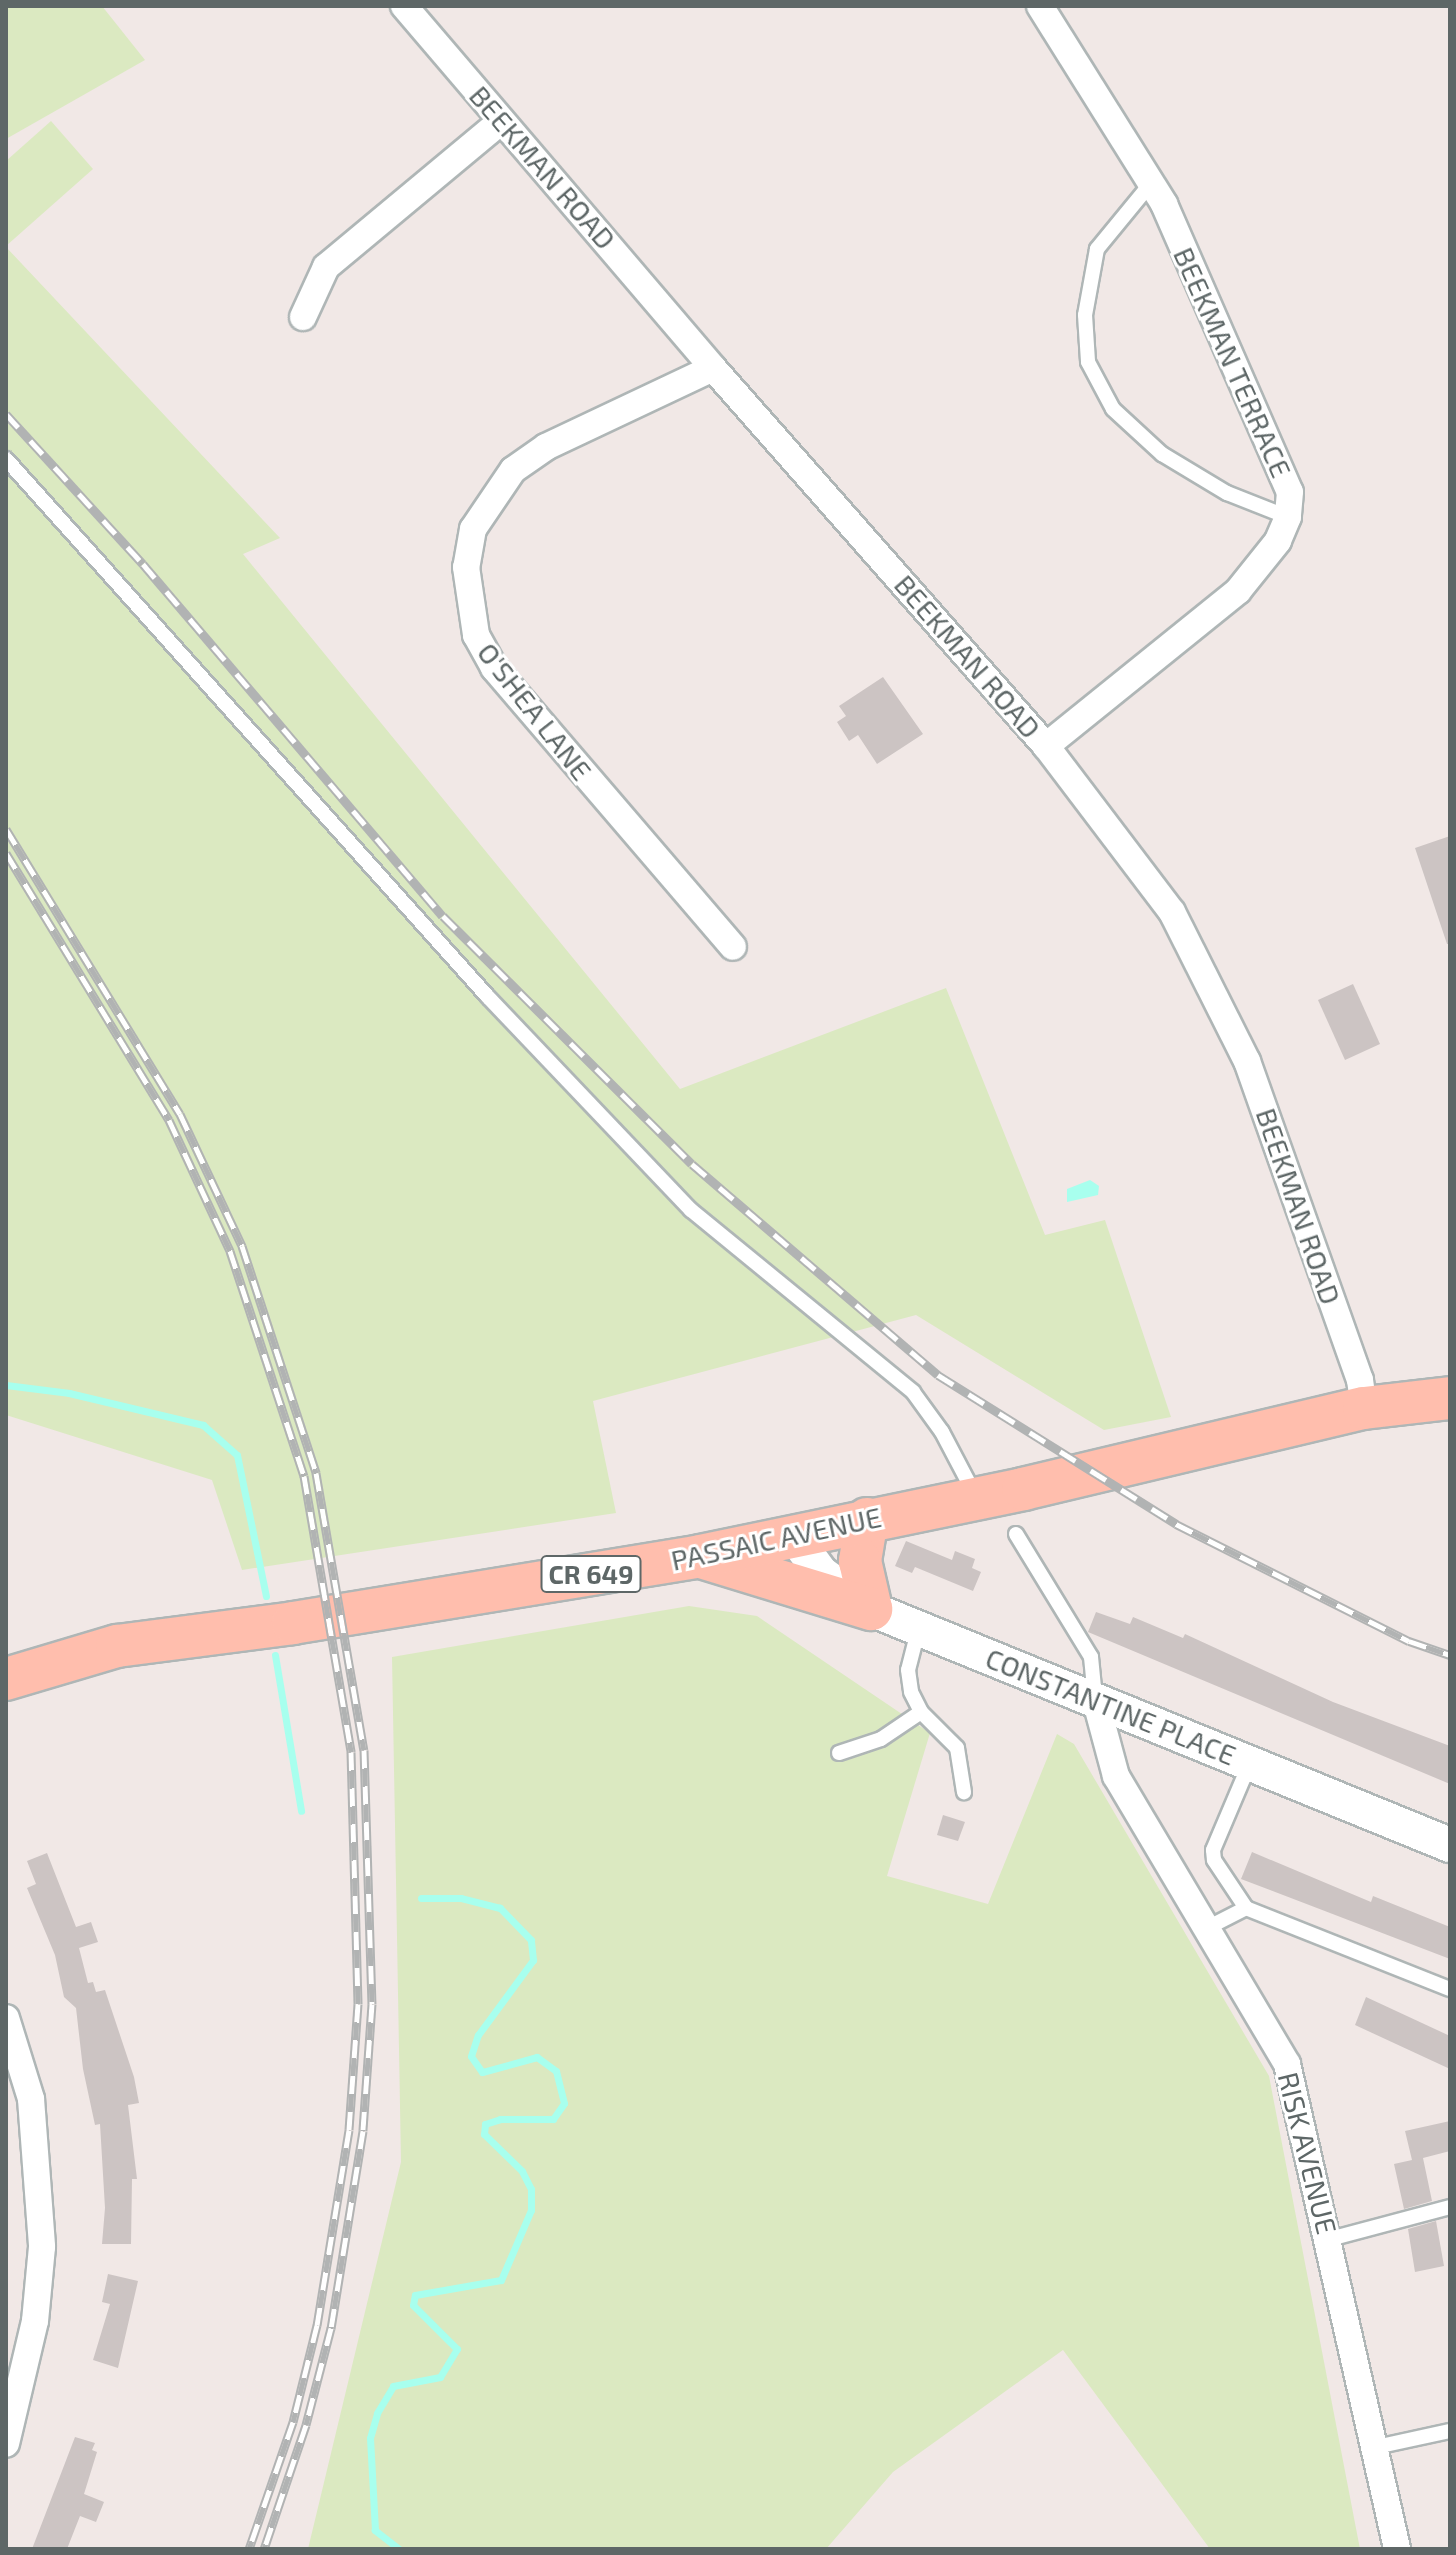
<!DOCTYPE html>
<html>
<head>
<meta charset="utf-8">
<style>
  body { margin:0 }
  #map { position:relative; width:1456px; height:2555px; overflow:hidden; background:#f1e8e6; font-family:"Exo 2",sans-serif }
  div>[style] { position:absolute }
  .green>* { inset:0; background:#dbe9c1 }
  .water>* { inset:0; background:#a8ffee }
  .stream>* { height:7px; margin:-3.5px; padding:0 3.5px; transform-origin:3.5px; border-radius:3.5px; background:#a8ffee }
  .building>* { inset:0; background:#ccc4c3 }
  .roads { filter:drop-shadow(2px 0 #afb6b6) drop-shadow(-2px 0 #afb6b6) drop-shadow(0 2px #afb6b6) drop-shadow(0 -2px #afb6b6) }
  .service>* { height:14px; margin:-7px; padding:0 7px; transform-origin:7px; border-radius:7px; background:#fff }
  .minor>* { height:26px; margin:-13px; padding:0 13px; transform-origin:13px; border-radius:13px; background:#fff }
  .tertiary>* { height:34px; margin:-17px; padding:0 17px; transform-origin:17px; border-radius:17px; background:#fff }
  .primary>* { height:42px; margin:-21px; padding:0 21px; transform-origin:21px; border-radius:21px; background:#ffbead }
  .rail>* { height:9px; margin-top:-4.5px; transform-origin:0; background:repeating-linear-gradient(90deg,#fff 0 18px,#b1b3b3 0 36px); box-sizing:border-box; border-block:2px solid #b1b3b3 }
  span { translate:-50% -50%; white-space:nowrap; text-align:center; line-height:1.15; -webkit-text-stroke:6px #fff; paint-order:stroke }
  .shield-label span { padding:2px 6px; background:#fff; border:2px solid; border-radius:6px; -webkit-text-stroke-width:0 }
  .shield-label { font-size:26px; color:#5e6767; font-weight:700 }
  .street-label { font-size:28px; color:#5e6767 }
  .frame { position:absolute; inset:0; border:8px solid #5e6767; pointer-events:none }
</style>
</head>
<body>
<div id="map">
  <div class="green">
    <i style="clip-path:polygon(6px 6px,102px 6px,145px 60px,6px 139px)"></i>
    <i style="clip-path:polygon(51px 121px,93px 169px,6px 246px,6px 161px)"></i>
    <i style="clip-path:polygon(6px 247px,280px 538px,243px 554px,680px 1089px,946px 988px,1045px 1235px,1105px 1220px,1171px 1417px,1104px 1430px,916px 1315px,593px 1401px,616px 1513px,242px 1570px,212px 1480px,6px 1415px)"></i>
    <i style="clip-path:polygon(689px 1606px,757px 1616px,930px 1733px,887px 1876px,988px 1904px,1057px 1734px,1074px 1744px,1269px 2076px,1360px 2549px,1210px 2549px,1063px 2350px,893px 2472px,826px 2549px,308px 2549px,401px 2162px,392px 1657px)"></i>
  </div>
  <div class="water">
    <i style="clip-path:polygon(1090px 1180px,1099px 1186px,1098px 1195px,1067px 1202px,1067px 1189px)"></i>
  </div>
  <div class="stream">
    <i style="left:6px;top:1385px;width:64px;rotate:7.2deg"></i>
    <i style="left:69px;top:1393px;width:138px;rotate:13.4deg"></i>
    <i style="left:203px;top:1425px;width:45px;rotate:41.4deg"></i>
    <i style="left:237px;top:1455px;width:144px;rotate:78.4deg"></i>
    <i style="left:275px;top:1655px;width:158px;rotate:80.5deg"></i>
    <i style="left:399px;top:2549px;width:31px;rotate:-142deg"></i>
    <i style="left:375px;top:2530px;width:92px;rotate:-93.1deg"></i>
    <i style="left:370px;top:2438px;width:26px;rotate:-74deg"></i>
    <i style="left:377px;top:2413px;width:31px;rotate:-59deg"></i>
    <i style="left:393px;top:2386px;width:48px;rotate:-10.8deg"></i>
    <i style="left:440px;top:2377px;width:33px;rotate:-59deg"></i>
    <i style="left:457px;top:2349px;width:62px;rotate:-135deg"></i>
    <i style="left:413px;top:2305px;width:10px;rotate:-79deg"></i>
    <i style="left:415px;top:2295px;width:87px;rotate:-9.9deg"></i>
    <i style="left:501px;top:2280px;width:76px;rotate:-66.8deg"></i>
    <i style="left:531px;top:2210px;width:21px;rotate:-90deg"></i>
    <i style="left:531px;top:2189px;width:20px;rotate:-117deg"></i>
    <i style="left:522px;top:2171px;width:53px;rotate:-135.8deg"></i>
    <i style="left:484px;top:2134px;width:10px;rotate:-84deg"></i>
    <i style="left:485px;top:2124px;width:16px;rotate:-18deg"></i>
    <i style="left:500px;top:2119px;width:53px"></i>
    <i style="left:553px;top:2119px;width:19px;rotate:-55deg"></i>
    <i style="left:564px;top:2103px;width:33px;rotate:-104deg"></i>
    <i style="left:556px;top:2071px;width:24px;rotate:-144deg"></i>
    <i style="left:537px;top:2057px;width:57px;rotate:164.7deg"></i>
    <i style="left:482px;top:2072px;width:19px;rotate:-125deg"></i>
    <i style="left:471px;top:2056px;width:22px;rotate:-72deg"></i>
    <i style="left:478px;top:2035px;width:93px;rotate:-53.7deg"></i>
    <i style="left:533px;top:1960px;width:20px;rotate:-96deg"></i>
    <i style="left:531px;top:1940px;width:45px;rotate:-134.1deg"></i>
    <i style="left:500px;top:1908px;width:40px;rotate:-165.6deg"></i>
    <i style="left:461px;top:1898px;width:40px;rotate:180deg"></i>
  </div>
  <div class="building">
    <i style="clip-path:polygon(883px 677px,923px 734px,877px 764px,858px 735px,849px 741px,837px 722px,846px 716px,839px 706px)"></i>
    <i style="clip-path:polygon(1450px 836px,1450px 944px,1447px 944px,1415px 848px)"></i>
    <i style="clip-path:polygon(1353px 984px,1380px 1044px,1345px 1060px,1318px 1000px)"></i>
    <i style="clip-path:polygon(906px 1541px,952px 1560px,955px 1551px,975px 1559px,972px 1568px,981px 1572px,973px 1591px,915px 1567px,912px 1573px,895px 1566px)"></i>
    <i style="clip-path:polygon(1096px 1612px,1130px 1624px,1133px 1617px,1183px 1638px,1185px 1634px,1333px 1702px,1450px 1746px,1450px 1784px,1088px 1632px)"></i>
    <i style="clip-path:polygon(943px 1815px,965px 1822px,958px 1841px,937px 1835px)"></i>
    <i style="clip-path:polygon(1252px 1852px,1371px 1902px,1373px 1896px,1450px 1927px,1450px 1959px,1241px 1879px)"></i>
    <i style="clip-path:polygon(47px 1853px,76px 1927px,91px 1922px,98px 1942px,79px 1948px,88px 1983px,93px 1982px,96px 1992px,105px 1990px,134px 2077px,139px 2103px,128px 2105px,137px 2179px,132px 2179px,131px 2244px,102px 2244px,105px 2208px,100px 2124px,95px 2125px,83px 2069px,76px 2008px,64px 1997px,55px 1955px,27px 1888px,36px 1884px,27px 1861px)"></i>
    <i style="clip-path:polygon(1366px 1997px,1450px 2036px,1450px 2069px,1355px 2025px)"></i>
    <i style="clip-path:polygon(1450px 2121px,1450px 2151px,1423px 2158px,1432px 2201px,1404px 2209px,1394px 2164px,1412px 2160px,1405px 2131px)"></i>
    <i style="clip-path:polygon(1436px 2221px,1444px 2266px,1415px 2272px,1408px 2229px)"></i>
    <i style="clip-path:polygon(108px 2274px,138px 2281px,118px 2368px,93px 2360px,110px 2304px,102px 2302px)"></i>
    <i style="clip-path:polygon(75px 2437px,95px 2443px,92px 2450px,97px 2452px,84px 2494px,104px 2502px,96px 2522px,80px 2516px,67px 2549px,32px 2549px)"></i>
  </div>
  <div class="roads">
    <div class="service">
      <i style="left:1152px;top:182px;width:87px;rotate:129.4deg"></i>
      <i style="left:1097px;top:249px;width:67px;rotate:100.3deg"></i>
      <i style="left:1085px;top:315px;width:47px;rotate:86.3deg"></i>
      <i style="left:1088px;top:362px;width:53px;rotate:62deg"></i>
      <i style="left:1113px;top:409px;width:67px;rotate:42.6deg"></i>
      <i style="left:1162px;top:454px;width:76px;rotate:31deg"></i>
      <i style="left:1227px;top:493px;width:66px;rotate:21.5deg"></i>
      <i style="left:6px;top:459px;width:722px;rotate:48.14deg"></i>
      <i style="left:488px;top:997px;width:294px;rotate:46.4deg"></i>
      <i style="left:691px;top:1210px;width:287px;rotate:39.3deg"></i>
      <i style="left:913px;top:1392px;width:49px;rotate:54.1deg"></i>
      <i style="left:942px;top:1432px;width:69px;rotate:62.3deg"></i>
      <i style="left:1016px;top:1534px;width:144px;rotate:58.6deg"></i>
      <i style="left:1091px;top:1657px;width:41px;rotate:84.4deg"></i>
      <i style="left:919px;top:1627px;width:44px;rotate:104.3deg"></i>
      <i style="left:908px;top:1670px;width:22px;rotate:82deg"></i>
      <i style="left:911px;top:1692px;width:22px;rotate:63deg"></i>
      <i style="left:921px;top:1712px;width:51px;rotate:45deg"></i>
      <i style="left:957px;top:1748px;width:45px;rotate:81deg"></i>
      <i style="left:839px;top:1753px;width:44px;rotate:-18.4deg"></i>
      <i style="left:881px;top:1739px;width:48px;rotate:-34deg"></i>
      <i style="left:1246px;top:1908px;width:58px;rotate:-123.7deg"></i>
      <i style="left:1214px;top:1860px;width:10px;rotate:-96deg"></i>
      <i style="left:1213px;top:1850px;width:95px;rotate:-67deg"></i>
      <i style="left:1207px;top:1928px;width:44px;rotate:-27.1deg"></i>
      <i style="left:1246px;top:1908px;width:219px;rotate:21.7deg"></i>
      <i style="left:1330px;top:2239px;width:124px;rotate:-14.9deg"></i>
      <i style="left:1376px;top:2447px;width:76px;rotate:-12.2deg"></i>
    </div>
    <div class="minor">
      <i style="left:404px;top:6px;width:476px;rotate:49.5deg"></i>
      <i style="left:713px;top:368px;width:504px;rotate:48.62deg"></i>
      <i style="left:1046px;top:746px;width:208px;rotate:52.8deg"></i>
      <i style="left:1172px;top:912px;width:167px;rotate:63.3deg"></i>
      <i style="left:1247px;top:1061px;width:338px;rotate:70.5deg"></i>
      <i style="left:1360px;top:1380px;width:28px;rotate:82deg"></i>
      <i style="left:1040px;top:6px;width:234px;rotate:57.9deg"></i>
      <i style="left:1164px;top:204px;width:314px;rotate:66.4deg"></i>
      <i style="left:1290px;top:492px;width:25px;rotate:95deg"></i>
      <i style="left:1288px;top:517px;width:26px;rotate:113deg"></i>
      <i style="left:1278px;top:541px;width:64px;rotate:128.7deg"></i>
      <i style="left:1238px;top:591px;width:247px;rotate:141.1deg"></i>
      <i style="left:303px;top:317px;width:55px;rotate:-65.3deg"></i>
      <i style="left:326px;top:267px;width:228px;rotate:-39.8deg"></i>
      <i style="left:713px;top:368px;width:185px;rotate:154.7deg"></i>
      <i style="left:546px;top:447px;width:40px;rotate:145.1deg"></i>
      <i style="left:513px;top:470px;width:71px;rotate:124.1deg"></i>
      <i style="left:473px;top:529px;width:39px;rotate:100deg"></i>
      <i style="left:466px;top:567px;width:69px;rotate:81.6deg"></i>
      <i style="left:476px;top:635px;width:38px;rotate:61deg"></i>
      <i style="left:494px;top:668px;width:367px;rotate:49.4deg"></i>
      <i style="left:1096px;top:1702px;width:77px;rotate:74.9deg"></i>
      <i style="left:1116px;top:1776px;width:335px;rotate:59.3deg"></i>
      <i style="left:1287px;top:2064px;width:497px;rotate:77.2deg"></i>
      <i style="left:6px;top:2018px;width:85px;rotate:72.8deg"></i>
      <i style="left:31px;top:2099px;width:148px;rotate:85.7deg"></i>
      <i style="left:42px;top:2247px;width:74px;rotate:95.4deg"></i>
      <i style="left:35px;top:2321px;width:126px;rotate:103.3deg"></i>
    </div>
    <div class="tertiary">
      <i style="left:794px;top:1536px;width:46px;rotate:53.9deg"></i>
      <i style="left:821px;top:1573px;width:62px;rotate:35.8deg"></i>
      <i style="left:871px;top:1609px;width:625px;rotate:22.18deg"></i>
    </div>
    <div class="primary">
      <i style="left:867px;top:1519px;width:43px;rotate:99.5deg"></i>
      <i style="left:860px;top:1561px;width:49px;rotate:77.1deg"></i>
      <i style="left:704px;top:1558px;width:175px;rotate:17deg"></i>
      <i style="left:6px;top:1679px;width:116px;rotate:-16.6deg"></i>
      <i style="left:117px;top:1646px;width:177px;rotate:-7.4deg"></i>
      <i style="left:293px;top:1623px;width:412px;rotate:-9.3deg"></i>
      <i style="left:700px;top:1556px;width:330px;rotate:-11.7deg"></i>
      <i style="left:1023px;top:1489px;width:350px;rotate:-13.4deg"></i>
      <i style="left:1364px;top:1408px;width:87px;rotate:-6.6deg"></i>
    </div>
  </div>
  <div class="rail">
    <i style="left:6px;top:414px;width:203px;rotate:47.6deg"></i>
    <i style="left:143px;top:564px;width:462px;rotate:49.6deg"></i>
    <i style="left:443px;top:916px;width:351px;rotate:44.9deg"></i>
    <i style="left:692px;top:1164px;width:324px;rotate:40.6deg"></i>
    <i style="left:938px;top:1375px;width:281px;rotate:32deg"></i>
    <i style="left:1176px;top:1524px;width:261px;rotate:26.7deg"></i>
    <i style="left:1409px;top:1641px;width:43px;rotate:18.9deg"></i>
    <i style="left:6px;top:829px;width:334px;rotate:58.6deg"></i>
    <i style="left:180px;top:1114px;width:146px;rotate:64.8deg"></i>
    <i style="left:242px;top:1246px;width:239px;rotate:71.9deg"></i>
    <i style="left:316px;top:1473px;width:281px;rotate:80.2deg"></i>
    <i style="left:364px;top:1750px;width:254px;rotate:88.2deg"></i>
    <i style="left:372px;top:2004px;width:127px;rotate:94.1deg"></i>
    <i style="left:363px;top:2131px;width:200px;rotate:99.2deg"></i>
    <i style="left:331px;top:2328px;width:100px;rotate:104.5deg"></i>
    <i style="left:306px;top:2425px;width:131px;rotate:108.7deg"></i>
    <i style="left:6px;top:853px;width:313px;rotate:58.6deg"></i>
    <i style="left:169px;top:1120px;width:145px;rotate:65deg"></i>
    <i style="left:230px;top:1251px;width:237px;rotate:71.8deg"></i>
    <i style="left:304px;top:1476px;width:280px;rotate:80.3deg"></i>
    <i style="left:351px;top:1752px;width:252px;rotate:88.4deg"></i>
    <i style="left:358px;top:2004px;width:126px;rotate:94.1deg"></i>
    <i style="left:349px;top:2130px;width:198px;rotate:99.3deg"></i>
    <i style="left:317px;top:2325px;width:100px;rotate:103.9deg"></i>
    <i style="left:293px;top:2422px;width:134px;rotate:109.1deg"></i>
  </div>
  <div class="shield-label">
    <span style="left:591px;top:1574px">CR 649</span>
  </div>
  <div class="street-label">
    <span style="left:543px;top:167px;rotate:49deg">BEEKMAN ROAD</span>
    <span style="left:1233px;top:362px;rotate:66deg">BEEKMAN TERRACE</span>
    <span style="left:968px;top:656px;rotate:49deg">BEEKMAN ROAD</span>
    <span style="left:535px;top:711px;rotate:52deg">O'SHEA LANE</span>
    <span style="left:1299px;top:1206px;rotate:71deg">BEEKMAN ROAD</span>
    <span style="left:776px;top:1538px;rotate:-12deg">PASSAIC AVENUE</span>
    <span style="left:1111px;top:1706px;rotate:22deg">CONSTANTINE PLACE</span>
    <span style="left:1308px;top:2153px;rotate:76deg">RISK AVENUE</span>
  </div>
  <div class="frame"></div>
</div>
</body>
</html>
